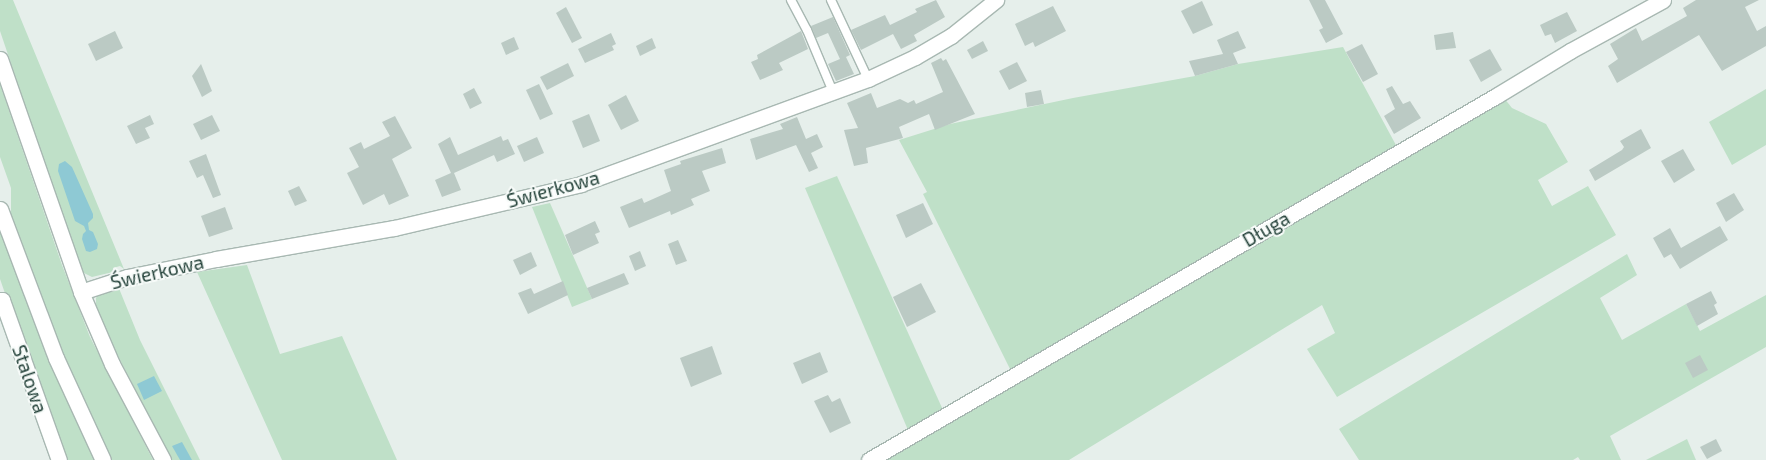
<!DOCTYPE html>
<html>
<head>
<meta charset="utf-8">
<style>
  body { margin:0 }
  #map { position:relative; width:1766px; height:460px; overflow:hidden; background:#e6efeb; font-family:"Exo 2",sans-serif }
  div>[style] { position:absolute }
  .green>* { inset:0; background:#bfe0c8 }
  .water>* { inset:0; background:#8ec9d4 }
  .building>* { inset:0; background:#bbcac4 }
  .roads { filter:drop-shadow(1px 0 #a8b8b2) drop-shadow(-1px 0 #a8b8b2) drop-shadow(0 1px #a8b8b2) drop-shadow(0 -1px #a8b8b2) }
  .lane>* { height:8px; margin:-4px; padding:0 4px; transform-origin:4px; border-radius:4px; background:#fff }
  .street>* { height:15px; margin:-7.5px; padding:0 7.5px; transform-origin:7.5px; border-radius:7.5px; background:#fff }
  .secondary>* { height:15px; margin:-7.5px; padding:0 7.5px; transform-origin:7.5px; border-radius:7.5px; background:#fff }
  span { translate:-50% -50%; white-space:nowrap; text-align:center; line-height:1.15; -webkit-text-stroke:4px #f7fbf9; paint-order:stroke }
  .street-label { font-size:19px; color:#24423a }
</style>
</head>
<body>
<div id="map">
  <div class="green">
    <i style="clip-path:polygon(0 0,13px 0,124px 269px,120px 266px,113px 268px,113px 272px,92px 277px,82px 272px,80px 267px,0 31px)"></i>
    <i style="clip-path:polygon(1343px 47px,1397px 147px,1011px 371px,923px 194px,927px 192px,899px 140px,950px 124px,1073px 98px,1195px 76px,1238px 64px)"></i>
    <i style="clip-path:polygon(0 84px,62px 265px,90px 337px,153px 460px,109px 460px,65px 360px,11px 221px,11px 188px,0 157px)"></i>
    <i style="clip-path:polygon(1766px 89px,1766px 145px,1732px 165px,1709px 122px)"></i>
    <i style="clip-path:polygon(1504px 98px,1512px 108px,1546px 124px,1568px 162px,1538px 180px,1552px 206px,1588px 186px,1616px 235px,1337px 397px,1307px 349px,1335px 333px,1322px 305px,1069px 460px,877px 460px)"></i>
    <i style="clip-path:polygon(837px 176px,943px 410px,908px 430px,805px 188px)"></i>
    <i style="clip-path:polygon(550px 203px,592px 299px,572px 307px,532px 207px)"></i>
    <i style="clip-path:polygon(0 231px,26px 300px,95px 460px,63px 460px,0 279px)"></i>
    <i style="clip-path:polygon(1627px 254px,1637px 275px,1600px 298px,1622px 340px,1686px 304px,1700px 331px,1766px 295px,1766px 347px,1610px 436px,1621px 460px,1580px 460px,1578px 457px,1573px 460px,1359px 460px,1339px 429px)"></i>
    <i style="clip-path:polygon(247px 265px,280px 354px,342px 336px,397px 460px,282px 460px,197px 272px)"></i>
    <i style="clip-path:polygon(118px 286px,140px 340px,200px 460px,172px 460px,104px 329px,96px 305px,96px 298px,99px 292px)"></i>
    <i style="clip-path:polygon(1687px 439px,1696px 460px,1646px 460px)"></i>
  </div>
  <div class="water">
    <i style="clip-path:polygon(65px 161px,72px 167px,93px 214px,93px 218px,88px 223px,89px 230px,93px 232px,98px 244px,97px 249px,90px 252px,86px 251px,82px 239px,83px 234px,86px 231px,84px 226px,75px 221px,58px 171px,59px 164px)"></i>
    <i style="clip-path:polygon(154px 376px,162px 391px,144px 400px,137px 384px)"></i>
    <i style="clip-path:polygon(182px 442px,192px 460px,180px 460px,172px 446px)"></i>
  </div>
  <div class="building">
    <i style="clip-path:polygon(936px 0,945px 17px,914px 35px,917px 41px,901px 49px,893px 34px,861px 50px,851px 30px,885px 15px,890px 25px,917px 12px,915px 9px)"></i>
    <i style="clip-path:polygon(1309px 0,1325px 0,1343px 34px,1326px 43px,1319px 30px,1323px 28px)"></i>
    <i style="clip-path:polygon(1696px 0,1759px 0,1745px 7px,1757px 31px,1766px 26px,1766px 46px,1722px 71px,1699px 35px,1617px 83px,1608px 66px,1618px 59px,1610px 44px,1636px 28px,1642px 41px,1687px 16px,1683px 8px)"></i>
    <i style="clip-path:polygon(1202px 1px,1213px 25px,1193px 34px,1181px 11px)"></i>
    <i style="clip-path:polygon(1053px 6px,1066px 31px,1035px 47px,1033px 42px,1025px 46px,1015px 24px)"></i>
    <i style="clip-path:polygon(566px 7px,582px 38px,572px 43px,556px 13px)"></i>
    <i style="clip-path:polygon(1567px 12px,1577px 31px,1555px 43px,1551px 34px,1545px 36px,1540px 25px)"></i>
    <i style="clip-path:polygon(833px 17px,850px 55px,846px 57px,854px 74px,836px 81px,828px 64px,840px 59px,828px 33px,816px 38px,811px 26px)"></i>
    <i style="clip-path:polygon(115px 31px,123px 48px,96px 61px,88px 44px)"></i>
    <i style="clip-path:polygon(801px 31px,808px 49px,779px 63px,783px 70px,760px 80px,751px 62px,758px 59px,757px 55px)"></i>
    <i style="clip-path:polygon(1238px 31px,1246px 48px,1233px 53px,1238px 64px,1195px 76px,1189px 61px,1223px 54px,1217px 40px)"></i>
    <i style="clip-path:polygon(1453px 32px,1456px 48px,1436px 50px,1434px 35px)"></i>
    <i style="clip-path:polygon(611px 33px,616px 44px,612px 46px,614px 50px,585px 63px,578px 49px)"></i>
    <i style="clip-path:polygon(514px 37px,519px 49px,506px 55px,501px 43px)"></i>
    <i style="clip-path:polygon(652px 38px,656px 48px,640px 56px,636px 46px)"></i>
    <i style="clip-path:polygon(983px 41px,988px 51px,972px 59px,967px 50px)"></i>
    <i style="clip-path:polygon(1362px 44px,1378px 74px,1363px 82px,1346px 52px)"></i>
    <i style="clip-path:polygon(1490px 49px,1502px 70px,1481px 82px,1469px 60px)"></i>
    <i style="clip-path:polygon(941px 58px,943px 61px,946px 59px,975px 114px,935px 130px,929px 114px,899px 127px,903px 138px,866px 148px,868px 163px,854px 166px,844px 130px,858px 128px,847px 103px,871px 93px,877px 108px,900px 99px,908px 103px,914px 100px,916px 104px,943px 92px,931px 63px)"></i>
    <i style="clip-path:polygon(1017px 62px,1027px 81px,1009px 90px,999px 71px)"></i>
    <i style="clip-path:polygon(568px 63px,574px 76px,547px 90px,540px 77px)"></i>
    <i style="clip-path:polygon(201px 64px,212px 91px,202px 97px,192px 76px)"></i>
    <i style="clip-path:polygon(539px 84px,553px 114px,540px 120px,526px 90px)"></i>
    <i style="clip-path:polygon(1392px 86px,1403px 104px,1410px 101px,1421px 118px,1394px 134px,1384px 116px,1395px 109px,1386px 89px)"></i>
    <i style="clip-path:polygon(474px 88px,482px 103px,470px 109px,463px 94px)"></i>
    <i style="clip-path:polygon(1041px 90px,1044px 104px,1027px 107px,1025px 93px)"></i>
    <i style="clip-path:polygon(626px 95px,639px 121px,621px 130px,608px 105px)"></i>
    <i style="clip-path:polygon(589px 114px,600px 141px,583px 148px,572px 121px)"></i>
    <i style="clip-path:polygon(150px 115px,154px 124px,145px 128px,150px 138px,136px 144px,127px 126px)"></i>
    <i style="clip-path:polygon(212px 115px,220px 131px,201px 140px,193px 124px)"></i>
    <i style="clip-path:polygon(395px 116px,412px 148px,392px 159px,409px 196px,389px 205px,384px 194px,363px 205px,347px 173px,359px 167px,349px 148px,361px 142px,364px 149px,390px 136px,382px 122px)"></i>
    <i style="clip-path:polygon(797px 117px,806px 139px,817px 134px,823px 147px,811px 153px,818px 168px,809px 172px,796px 145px,756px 160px,750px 139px,783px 129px,780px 124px)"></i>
    <i style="clip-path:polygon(1641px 129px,1651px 148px,1595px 181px,1589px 170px,1622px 150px,1624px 147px,1620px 141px)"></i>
    <i style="clip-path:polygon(501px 136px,503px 141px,508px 139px,515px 154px,497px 162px,494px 155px,454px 173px,461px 190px,442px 197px,435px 180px,451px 173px,438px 144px,450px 137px,458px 155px)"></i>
    <i style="clip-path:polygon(537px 137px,544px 153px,524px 162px,517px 146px)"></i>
    <i style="clip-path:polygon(722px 148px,726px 163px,702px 171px,710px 191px,691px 199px,694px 205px,671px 215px,670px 211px,629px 228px,620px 207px,642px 198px,644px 203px,671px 191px,664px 170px,681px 164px,680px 161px)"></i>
    <i style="clip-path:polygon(1683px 149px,1695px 170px,1674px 183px,1661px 161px)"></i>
    <i style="clip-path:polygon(206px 154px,221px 195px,213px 198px,203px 175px,197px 178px,189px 161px)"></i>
    <i style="clip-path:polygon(299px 186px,307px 201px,295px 206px,288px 191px)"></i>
    <i style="clip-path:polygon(1734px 193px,1744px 210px,1726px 222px,1716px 203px)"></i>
    <i style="clip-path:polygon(923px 203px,933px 224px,906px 238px,896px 215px)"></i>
    <i style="clip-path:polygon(225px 207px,233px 229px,209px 237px,201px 216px)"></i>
    <i style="clip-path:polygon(595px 221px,600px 232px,595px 234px,599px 243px,573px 255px,565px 235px)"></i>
    <i style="clip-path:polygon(1720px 226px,1728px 240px,1680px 269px,1671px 254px,1664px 258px,1653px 238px,1670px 228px,1681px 248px)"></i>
    <i style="clip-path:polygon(678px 240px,687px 261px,676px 265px,668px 244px)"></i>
    <i style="clip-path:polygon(640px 251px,646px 266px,635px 271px,629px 256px)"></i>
    <i style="clip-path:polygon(531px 252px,537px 266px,520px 275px,513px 260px)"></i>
    <i style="clip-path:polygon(624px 273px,629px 284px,592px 299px,587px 288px)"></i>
    <i style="clip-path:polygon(563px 281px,568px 295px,528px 314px,518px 293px,531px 288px,534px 294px)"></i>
    <i style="clip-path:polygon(921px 283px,936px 312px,907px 327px,893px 297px)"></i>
    <i style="clip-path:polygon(1711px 291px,1717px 303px,1714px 305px,1718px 314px,1697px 326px,1686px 304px)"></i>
    <i style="clip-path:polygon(712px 346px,722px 374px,691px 387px,680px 358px)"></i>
    <i style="clip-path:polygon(820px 352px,828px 372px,802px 384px,793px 363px)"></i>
    <i style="clip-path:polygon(1700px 355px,1708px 370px,1693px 378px,1685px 363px)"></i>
    <i style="clip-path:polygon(828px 395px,832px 402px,840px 398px,851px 423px,830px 433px,814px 401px)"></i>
    <i style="clip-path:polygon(1716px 439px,1722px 451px,1707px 459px,1700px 447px)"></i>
  </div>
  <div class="roads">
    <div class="lane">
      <i style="left:791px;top:0;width:34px;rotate:62deg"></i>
      <i style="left:807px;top:30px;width:67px;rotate:67.2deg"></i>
      <i style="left:831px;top:0;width:87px;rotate:64.9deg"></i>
    </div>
    <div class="street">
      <i style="left:81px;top:292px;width:48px;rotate:-18.1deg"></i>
      <i style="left:127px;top:277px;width:91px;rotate:-11.4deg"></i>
      <i style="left:216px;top:259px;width:181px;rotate:-9.9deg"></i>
      <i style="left:394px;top:228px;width:192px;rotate:-13.2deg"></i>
      <i style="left:581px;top:184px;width:306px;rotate:-20.1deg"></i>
      <i style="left:868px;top:79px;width:52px;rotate:-25.1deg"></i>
      <i style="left:915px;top:57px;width:42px;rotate:-30.3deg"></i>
      <i style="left:951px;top:36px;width:58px;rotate:-38.7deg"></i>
      <i style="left:0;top:300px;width:2px"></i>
      <i style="left:2px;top:300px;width:170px;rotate:70.4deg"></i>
      <i style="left:869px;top:460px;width:725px;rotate:-30.14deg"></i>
      <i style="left:1496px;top:96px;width:87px;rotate:-31.3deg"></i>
      <i style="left:1570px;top:51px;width:106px;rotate:-28.7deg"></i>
    </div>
    <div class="secondary">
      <i style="left:0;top:59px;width:247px;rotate:70.8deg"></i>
      <i style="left:81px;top:292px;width:78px;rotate:66.7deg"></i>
      <i style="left:112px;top:364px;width:109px;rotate:62deg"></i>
      <i style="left:0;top:209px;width:159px;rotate:69.4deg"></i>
      <i style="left:56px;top:358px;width:112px;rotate:65.3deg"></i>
    </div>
  </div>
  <div class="street-label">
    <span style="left:553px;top:189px;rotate:-15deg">Świerkowa</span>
    <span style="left:1266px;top:229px;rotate:-30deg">Długa</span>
    <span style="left:157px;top:272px;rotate:-13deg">Świerkowa</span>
    <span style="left:30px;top:379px;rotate:71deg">Stalowa</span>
  </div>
</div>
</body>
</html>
